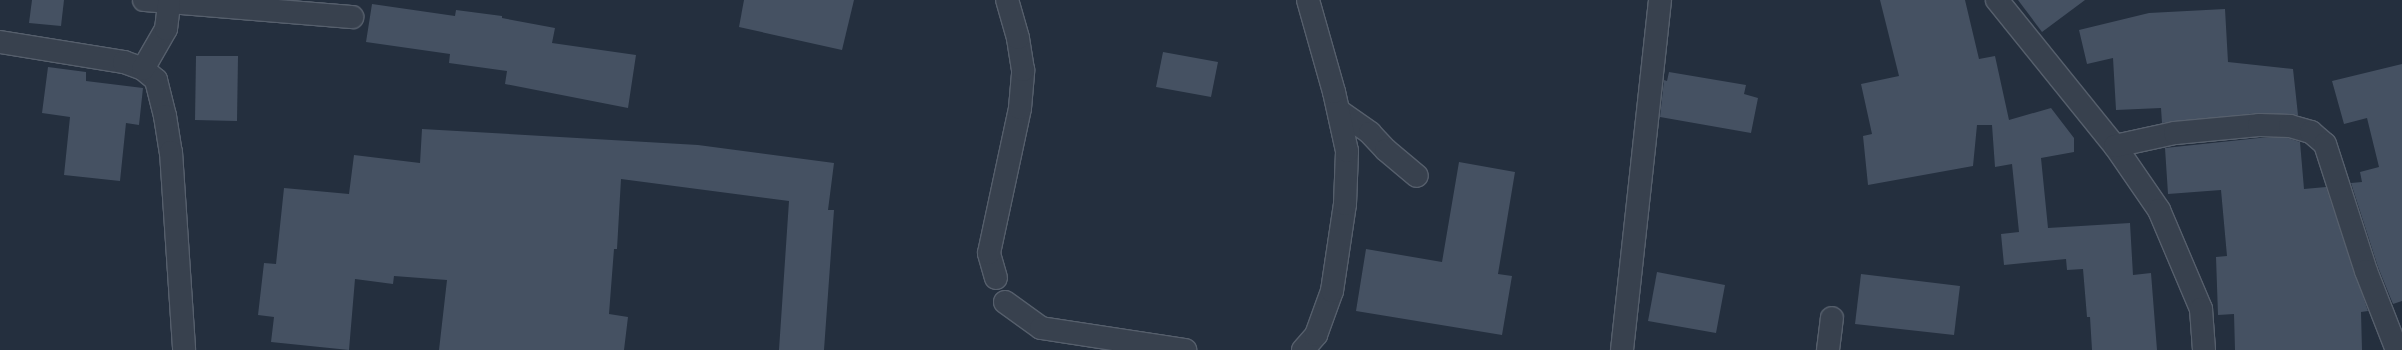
<!DOCTYPE html>
<html>
<head>
<meta charset="utf-8">
<style>
  body { margin:0 }
  #map { position:relative; width:2402px; height:350px; overflow:hidden; background:#242f3e; font-family:"PT Sans Narrow",sans-serif }
  div>[style] { position:absolute }
  .building>* { inset:0; background:#455162 }
  .roads { filter:drop-shadow(1px 0 #565f6c) drop-shadow(-1px 0 #565f6c) drop-shadow(0 1px #565f6c) drop-shadow(0 -1px #565f6c) }
  .minor>* { height:22px; margin:-11px; padding:0 11px; transform-origin:11px; border-radius:11px; background:#38414e }
  span { translate:-50% -50%; white-space:nowrap; text-align:center; line-height:1.15; -webkit-text-stroke:3.5px #1d2633; paint-order:stroke }
</style>
</head>
<body>
<div id="map">
  <div class="building">
    <i style="clip-path:polygon(32px 0,64px 0,61px 26px,29px 23px)"></i>
    <i style="clip-path:polygon(744px 0,854px 0,842px 50px,739px 27px)"></i>
    <i style="clip-path:polygon(1880px 0,1965px 0,1979px 59px,1995px 56px,2009px 120px,2051px 108px,2074px 138px,2074px 152px,2041px 158px,2048px 228px,2130px 223px,2133px 275px,2151px 273px,2157px 350px,2092px 350px,2090px 317px,2087px 317px,2083px 269px,2067px 270px,2066px 259px,2004px 265px,2001px 234px,2019px 232px,2012px 164px,1995px 167px,1992px 125px,1977px 125px,1973px 166px,1868px 185px,1863px 136px,1872px 134px,1861px 84px,1899px 76px)"></i>
    <i style="clip-path:polygon(2018px 0,2085px 0,2042px 32px)"></i>
    <i style="clip-path:polygon(372px 4px,455px 16px,456px 10px,502px 16px,502px 18px,555px 28px,552px 43px,636px 55px,628px 108px,505px 84px,507px 71px,449px 63px,450px 54px,366px 42px)"></i>
    <i style="clip-path:polygon(2225px 9px,2228px 62px,2293px 69px,2298px 115px,2258px 113px,2162px 123px,2161px 108px,2116px 110px,2113px 58px,2087px 64px,2079px 30px,2149px 13px)"></i>
    <i style="clip-path:polygon(1163px 52px,1218px 62px,1211px 97px,1156px 87px)"></i>
    <i style="clip-path:polygon(196px 56px,238px 56px,237px 121px,195px 120px)"></i>
    <i style="clip-path:polygon(2402px 64px,2402px 301px,2393px 304px,2378px 267px,2351px 183px,2362px 182px,2360px 172px,2379px 167px,2367px 118px,2344px 124px,2332px 81px)"></i>
    <i style="clip-path:polygon(48px 67px,86px 72px,86px 81px,143px 88px,139px 125px,126px 123px,120px 181px,64px 175px,70px 117px,42px 113px)"></i>
    <i style="clip-path:polygon(1669px 72px,1746px 85px,1744px 94px,1758px 98px,1751px 133px,1660px 117px,1664px 80px,1667px 81px)"></i>
    <i style="clip-path:polygon(422px 129px,698px 145px,834px 163px,828px 210px,834px 210px,824px 350px,779px 350px,789px 201px,621px 179px,617px 249px,614px 249px,609px 314px,628px 317px,624px 350px,439px 350px,447px 280px,394px 276px,393px 284px,355px 279px,349px 350px,271px 342px,274px 317px,258px 315px,264px 263px,276px 264px,284px 188px,349px 194px,354px 155px,420px 163px)"></i>
    <i style="clip-path:polygon(2259px 138px,2288px 138px,2300px 142px,2304px 189px,2326px 187px,2368px 311px,2361px 312px,2362px 350px,2235px 350px,2234px 314px,2218px 315px,2216px 257px,2227px 256px,2221px 190px,2168px 194px,2165px 148px)"></i>
    <i style="clip-path:polygon(1459px 162px,1515px 172px,1498px 274px,1512px 276px,1502px 335px,1356px 311px,1366px 249px,1442px 262px)"></i>
    <i style="clip-path:polygon(1657px 272px,1725px 285px,1716px 333px,1648px 321px)"></i>
    <i style="clip-path:polygon(1861px 274px,1960px 286px,1954px 335px,1855px 324px)"></i>
  </div>
  <div class="roads">
    <div class="minor">
      <i style="left:144px;top:0;width:209px;rotate:4.7deg"></i>
      <i style="left:1997px;top:0;width:188px;rotate:51.1deg"></i>
      <i style="left:2115px;top:146px;width:78px;rotate:55.5deg"></i>
      <i style="left:2159px;top:210px;width:108px;rotate:67deg"></i>
      <i style="left:2201px;top:309px;width:41px;rotate:85.8deg"></i>
      <i style="left:0;top:42px;width:126px;rotate:9.2deg"></i>
      <i style="left:124px;top:62px;width:20px;rotate:20deg"></i>
      <i style="left:143px;top:69px;width:17px;rotate:40deg"></i>
      <i style="left:156px;top:80px;width:37px;rotate:76deg"></i>
      <i style="left:165px;top:116px;width:36px;rotate:81deg"></i>
      <i style="left:171px;top:152px;width:198px;rotate:86.2deg"></i>
      <i style="left:143px;top:69px;width:46px;rotate:-60.1deg"></i>
      <i style="left:166px;top:29px;width:25px;rotate:-83deg"></i>
      <i style="left:1339px;top:111px;width:38px;rotate:35deg"></i>
      <i style="left:1370px;top:133px;width:23px;rotate:47deg"></i>
      <i style="left:1386px;top:150px;width:40px;rotate:40deg"></i>
      <i style="left:2115px;top:146px;width:61px;rotate:-12.2deg"></i>
      <i style="left:2175px;top:133px;width:84px;rotate:-5.4deg"></i>
      <i style="left:2259px;top:125px;width:31px;rotate:2deg"></i>
      <i style="left:2290px;top:126px;width:22px;rotate:16deg"></i>
      <i style="left:2311px;top:132px;width:18px;rotate:41deg"></i>
      <i style="left:2325px;top:144px;width:133px;rotate:72.1deg"></i>
      <i style="left:2366px;top:271px;width:85px;rotate:68.6deg"></i>
      <i style="left:996px;top:278px;width:26px;rotate:-106deg"></i>
      <i style="left:989px;top:253px;width:148px;rotate:-77.9deg"></i>
      <i style="left:1020px;top:108px;width:38px;rotate:-85deg"></i>
      <i style="left:1023px;top:70px;width:32px;rotate:-99deg"></i>
      <i style="left:1018px;top:38px;width:40px;rotate:-106deg"></i>
      <i style="left:1005px;top:302px;width:44px;rotate:35.8deg"></i>
      <i style="left:1041px;top:328px;width:146px;rotate:8.7deg"></i>
      <i style="left:1303px;top:350px;width:20px;rotate:-49deg"></i>
      <i style="left:1316px;top:335px;width:47px;rotate:-70deg"></i>
      <i style="left:1332px;top:291px;width:88px;rotate:-81.5deg"></i>
      <i style="left:1345px;top:204px;width:53px;rotate:-87.8deg"></i>
      <i style="left:1347px;top:151px;width:60px;rotate:-102.4deg"></i>
      <i style="left:1334px;top:92px;width:96px;rotate:-105.8deg"></i>
      <i style="left:1622px;top:350px;width:352px;rotate:-83.8deg"></i>
      <i style="left:1828px;top:350px;width:32px;rotate:-83deg"></i>
    </div>
  </div>
</div>
</body>
</html>
